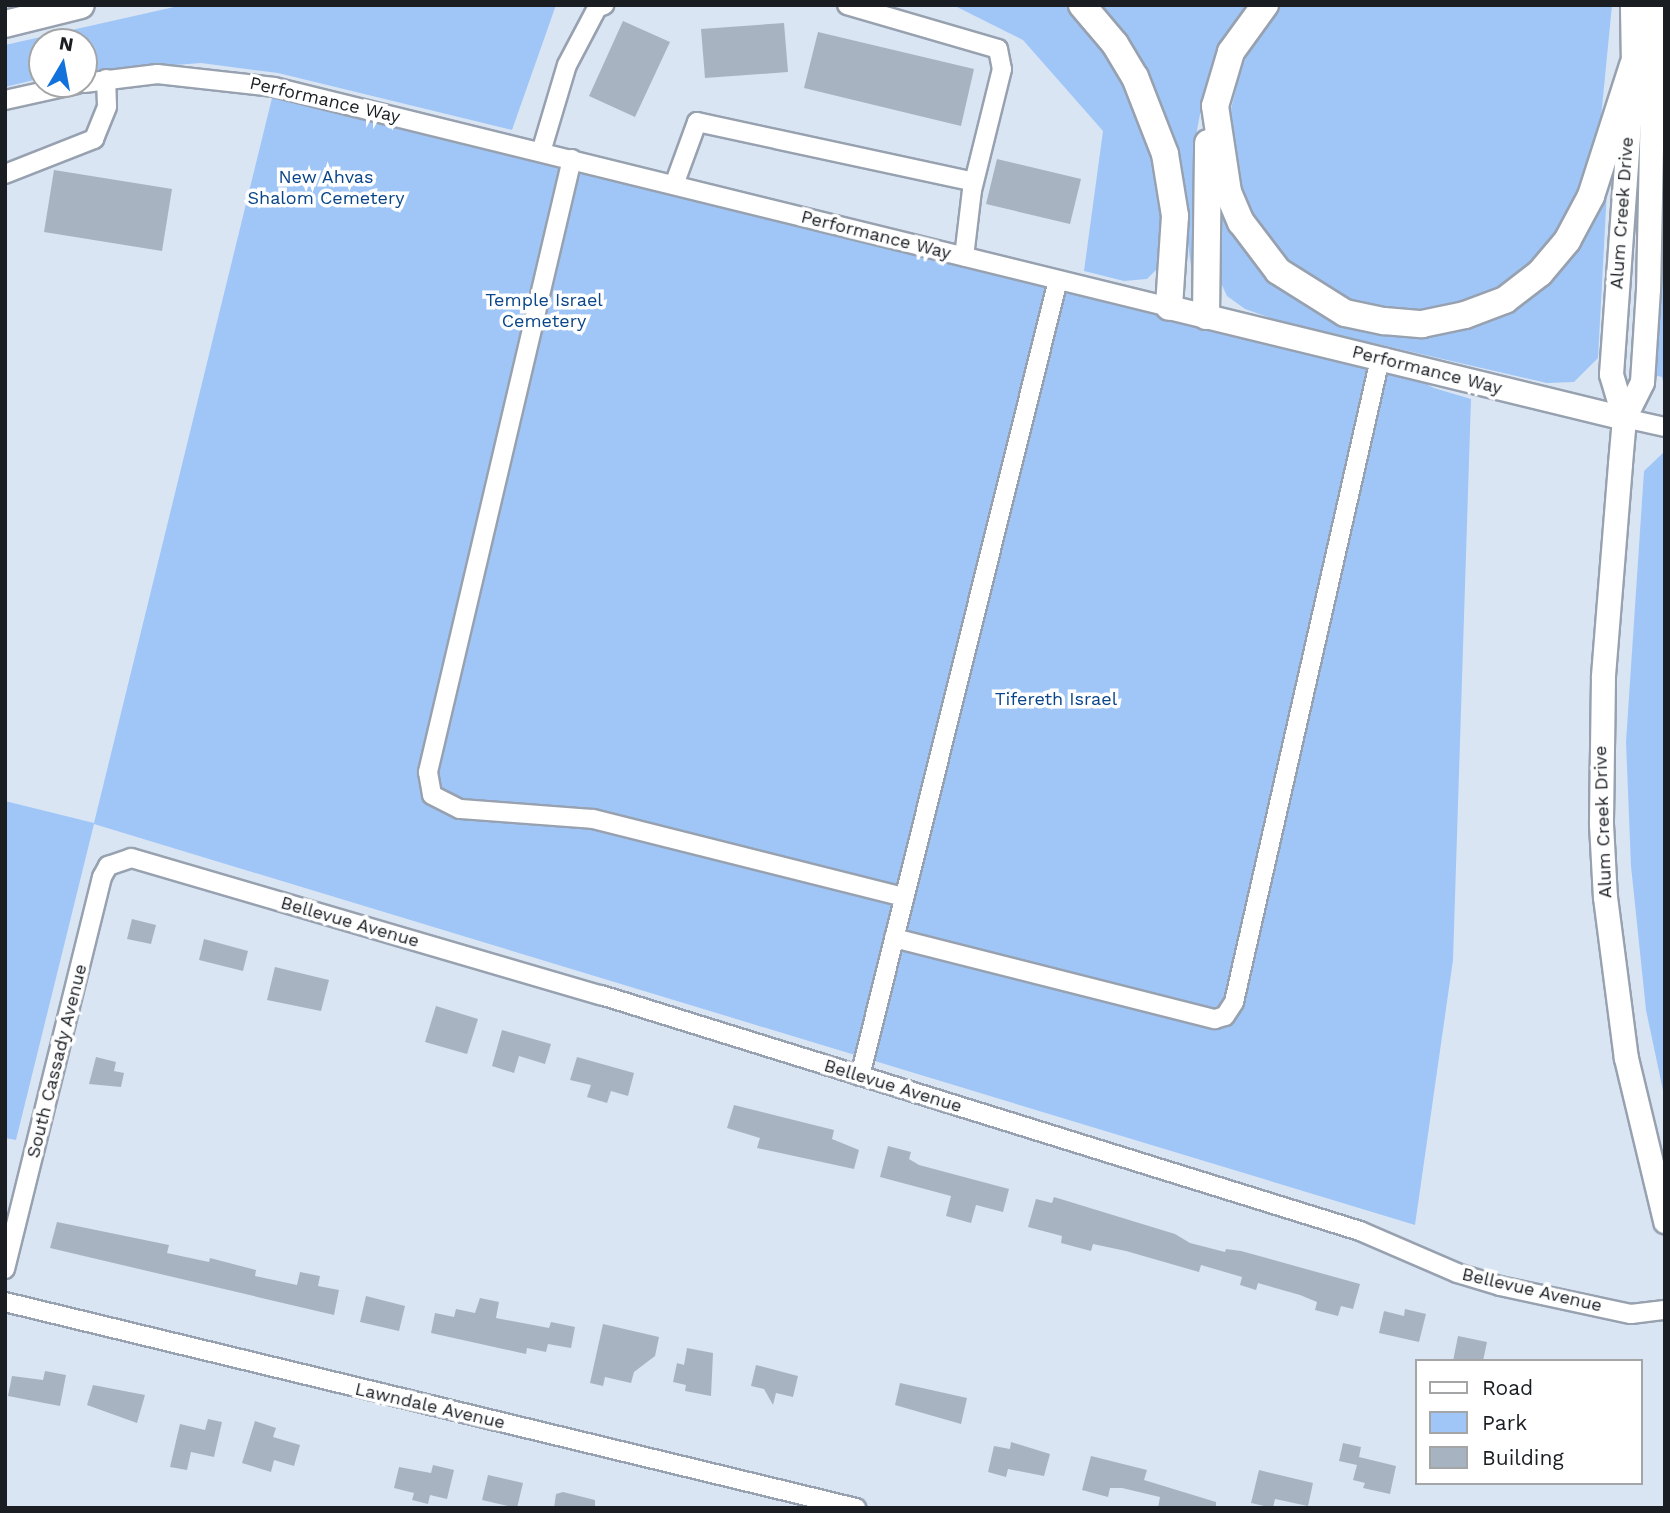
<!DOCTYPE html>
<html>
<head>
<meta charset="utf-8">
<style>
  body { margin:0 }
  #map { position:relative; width:1670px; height:1513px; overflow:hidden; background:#dae5f4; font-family:"Work Sans",sans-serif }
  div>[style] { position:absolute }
  .green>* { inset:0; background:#a0c6f7 }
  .building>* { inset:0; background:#a8b3c1 }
  .roads { filter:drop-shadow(2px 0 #97a1af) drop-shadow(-2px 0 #97a1af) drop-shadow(0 2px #97a1af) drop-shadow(0 -2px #97a1af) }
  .minor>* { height:18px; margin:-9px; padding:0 9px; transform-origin:9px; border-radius:9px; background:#fff }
  .major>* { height:23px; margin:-11.5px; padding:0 11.5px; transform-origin:11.5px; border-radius:11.5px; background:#fff }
  .highway>* { height:26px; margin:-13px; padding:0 13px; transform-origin:13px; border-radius:13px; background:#fff }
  span { translate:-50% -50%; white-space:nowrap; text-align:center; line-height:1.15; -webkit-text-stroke:7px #fff; paint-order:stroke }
  .street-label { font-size:18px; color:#1a1e23 }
  .park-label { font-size:18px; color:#084589 }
  .frame { position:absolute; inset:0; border:7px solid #1a1e23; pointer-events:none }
  .legend { position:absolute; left:1415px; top:1359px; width:228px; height:126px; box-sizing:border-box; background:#fff; border:2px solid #a3a5a7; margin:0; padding:9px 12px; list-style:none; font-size:21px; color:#1a1e23 }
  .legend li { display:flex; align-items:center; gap:14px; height:35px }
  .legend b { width:35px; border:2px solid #a3a5a7 }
  .north { position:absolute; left:28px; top:28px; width:70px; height:70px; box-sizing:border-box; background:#fff; border:2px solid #a3a5a7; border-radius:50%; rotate:10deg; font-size:19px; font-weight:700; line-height:28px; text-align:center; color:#1a1e23 }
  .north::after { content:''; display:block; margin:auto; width:24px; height:32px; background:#1272db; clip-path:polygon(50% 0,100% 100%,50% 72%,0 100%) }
</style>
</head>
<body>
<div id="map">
  <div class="green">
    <i style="clip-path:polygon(183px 5px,556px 5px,512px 130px,278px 73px,201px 63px,84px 72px,84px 42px,42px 42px,42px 78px,5px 87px,5px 45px)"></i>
    <i style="clip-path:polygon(953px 5px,1066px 5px,1105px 46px,1135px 99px,1148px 138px,1166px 242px,1163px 263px,1147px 279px,1124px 281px,1084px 271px,1103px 131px,1023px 40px)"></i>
    <i style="clip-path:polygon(1096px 5px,1246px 5px,1216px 51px,1204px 94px,1197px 130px,1197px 269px,1193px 279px,1177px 169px)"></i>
    <i style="clip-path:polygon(1280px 5px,1612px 5px,1600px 128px,1589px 177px,1542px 252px,1510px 281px,1451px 306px,1414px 312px,1367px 306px,1320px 288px,1286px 263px,1255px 227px,1238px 192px,1229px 151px,1231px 109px,1241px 69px,1257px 33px)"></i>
    <i style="clip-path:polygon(272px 98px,1404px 373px,1434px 388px,1471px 399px,1453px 960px,1415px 1225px,94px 824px,16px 1140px,5px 1138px,5px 801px,94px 823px)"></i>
    <i style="clip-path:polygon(1607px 190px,1598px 358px,1574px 382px,1547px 383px,1282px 322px,1245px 309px,1227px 296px,1220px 281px,1217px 197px,1265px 270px,1424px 332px,1572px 247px)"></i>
    <i style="clip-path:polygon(1665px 216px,1665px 391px,1662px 377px,1654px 375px)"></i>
    <i style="clip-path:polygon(1665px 451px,1665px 1100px,1646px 1010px,1631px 866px,1626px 742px,1644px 471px)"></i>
  </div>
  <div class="building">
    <i style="clip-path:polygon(623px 21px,670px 42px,635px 117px,589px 96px)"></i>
    <i style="clip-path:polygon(784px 23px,788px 72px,705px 78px,701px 29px)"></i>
    <i style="clip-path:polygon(818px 32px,974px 69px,961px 126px,804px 88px)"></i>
    <i style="clip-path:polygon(997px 159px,1081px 179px,1070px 224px,986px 204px)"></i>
    <i style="clip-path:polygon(54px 170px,172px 189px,162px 251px,44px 232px)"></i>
    <i style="clip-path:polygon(132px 919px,156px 925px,151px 944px,127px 939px)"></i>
    <i style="clip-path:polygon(204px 939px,248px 951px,243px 971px,199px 960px)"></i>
    <i style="clip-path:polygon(275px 967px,329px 980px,321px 1011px,267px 1000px)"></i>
    <i style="clip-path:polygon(436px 1006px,478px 1019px,467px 1054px,425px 1042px)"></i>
    <i style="clip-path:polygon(502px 1030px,551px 1044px,545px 1064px,519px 1056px,514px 1073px,492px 1066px)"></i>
    <i style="clip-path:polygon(96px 1057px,116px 1062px,114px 1071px,124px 1073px,121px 1087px,89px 1084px)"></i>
    <i style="clip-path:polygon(577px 1057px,634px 1073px,628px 1096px,611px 1091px,607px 1103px,587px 1097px,591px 1085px,570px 1080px)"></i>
    <i style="clip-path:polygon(734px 1105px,834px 1130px,832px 1139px,859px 1150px,854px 1169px,757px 1148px,760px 1138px,727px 1128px)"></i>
    <i style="clip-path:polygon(888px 1146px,911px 1152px,909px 1159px,919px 1165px,1009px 1189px,1003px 1212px,976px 1205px,971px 1223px,946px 1216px,951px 1196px,880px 1177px)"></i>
    <i style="clip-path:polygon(1054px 1197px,1175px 1234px,1190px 1243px,1225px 1252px,1226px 1249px,1241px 1251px,1360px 1284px,1353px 1309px,1341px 1306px,1338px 1316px,1315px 1310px,1317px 1302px,1300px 1295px,1258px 1283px,1256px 1290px,1240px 1285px,1242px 1277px,1201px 1265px,1199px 1272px,1126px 1251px,1093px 1244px,1091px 1251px,1061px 1243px,1062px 1236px,1028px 1227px,1036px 1199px,1052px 1203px)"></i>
    <i style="clip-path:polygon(57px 1222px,169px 1245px,167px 1253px,209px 1262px,210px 1258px,256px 1270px,255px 1276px,297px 1285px,300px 1272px,320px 1276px,318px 1286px,339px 1290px,334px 1315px,50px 1248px)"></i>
    <i style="clip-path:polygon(366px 1296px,405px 1306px,399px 1331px,360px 1322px)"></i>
    <i style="clip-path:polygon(480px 1298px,499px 1302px,496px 1318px,549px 1328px,551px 1322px,575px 1327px,571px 1348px,548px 1344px,546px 1352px,527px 1348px,526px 1354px,431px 1333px,435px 1313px,454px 1317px,456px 1309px,475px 1313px)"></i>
    <i style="clip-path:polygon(1405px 1309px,1426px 1314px,1419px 1342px,1379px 1333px,1384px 1311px,1404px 1316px)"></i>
    <i style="clip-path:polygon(603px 1324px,659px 1337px,655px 1356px,634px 1372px,631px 1383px,605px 1377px,603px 1386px,590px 1383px)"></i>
    <i style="clip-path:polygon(1458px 1336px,1487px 1342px,1483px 1361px,1453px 1361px)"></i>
    <i style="clip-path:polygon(687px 1348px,713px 1353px,711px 1396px,685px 1391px,686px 1385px,673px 1382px,677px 1363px,684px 1365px)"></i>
    <i style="clip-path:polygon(756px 1365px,798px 1376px,793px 1397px,776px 1393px,773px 1405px,764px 1389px,751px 1386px)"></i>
    <i style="clip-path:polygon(45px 1371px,66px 1375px,60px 1406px,8px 1396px,12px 1376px,43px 1380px)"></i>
    <i style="clip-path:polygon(900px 1383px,967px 1398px,961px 1424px,895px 1405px)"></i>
    <i style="clip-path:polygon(93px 1385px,145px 1395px,137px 1423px,87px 1405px)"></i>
    <i style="clip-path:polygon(208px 1419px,222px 1422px,214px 1457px,191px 1452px,187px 1470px,170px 1467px,180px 1424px,205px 1430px)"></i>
    <i style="clip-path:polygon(255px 1421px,276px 1428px,273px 1437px,300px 1445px,294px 1466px,274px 1460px,271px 1472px,242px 1463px)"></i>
    <i style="clip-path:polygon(1011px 1442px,1050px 1454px,1044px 1476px,1008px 1469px,1006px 1477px,988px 1472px,994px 1446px,1010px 1449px)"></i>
    <i style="clip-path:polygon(1343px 1443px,1361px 1447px,1359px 1457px,1396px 1466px,1390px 1494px,1363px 1488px,1365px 1483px,1353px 1480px,1357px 1465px,1339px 1461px)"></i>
    <i style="clip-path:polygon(1091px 1456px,1147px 1470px,1144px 1480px,1216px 1502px,1216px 1508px,1158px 1508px,1160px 1497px,1122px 1488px,1110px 1488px,1108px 1497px,1082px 1490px)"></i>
    <i style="clip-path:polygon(433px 1465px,454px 1470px,447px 1499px,430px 1495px,428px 1504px,412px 1500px,414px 1493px,394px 1488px,399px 1467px,431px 1473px)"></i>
    <i style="clip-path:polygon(1259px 1470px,1313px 1483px,1308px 1506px,1275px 1499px,1273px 1508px,1251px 1503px)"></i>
    <i style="clip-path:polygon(488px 1475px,523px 1483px,517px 1508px,482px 1500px)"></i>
    <i style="clip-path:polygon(563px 1492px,595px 1500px,595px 1508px,554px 1508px,556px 1494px)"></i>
  </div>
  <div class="roads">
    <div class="minor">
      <i style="left:847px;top:5px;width:157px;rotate:16.2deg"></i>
      <i style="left:998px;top:49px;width:20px;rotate:79deg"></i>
      <i style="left:1002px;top:69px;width:125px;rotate:103.9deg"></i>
      <i style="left:972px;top:190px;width:67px;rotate:96.8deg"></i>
      <i style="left:84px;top:83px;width:74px;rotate:-7deg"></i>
      <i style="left:157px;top:74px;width:118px;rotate:6.3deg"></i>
      <i style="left:274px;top:87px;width:922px;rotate:13.81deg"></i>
      <i style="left:5px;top:100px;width:74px;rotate:-12.5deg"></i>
      <i style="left:541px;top:152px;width:91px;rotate:-73.4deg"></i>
      <i style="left:567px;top:65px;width:64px;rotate:-62.2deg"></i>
      <i style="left:597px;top:8px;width:8px;rotate:-23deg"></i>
      <i style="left:572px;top:159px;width:630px;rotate:103.22deg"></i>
      <i style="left:428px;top:772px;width:23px;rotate:80deg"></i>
      <i style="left:432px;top:795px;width:31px;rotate:27deg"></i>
      <i style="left:460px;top:809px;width:133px;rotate:4.3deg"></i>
      <i style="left:593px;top:819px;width:321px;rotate:14.1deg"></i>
      <i style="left:5px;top:174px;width:96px;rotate:-21.5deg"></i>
      <i style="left:94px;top:139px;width:35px;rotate:-68deg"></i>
      <i style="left:107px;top:106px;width:27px;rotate:-92deg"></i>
      <i style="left:674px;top:185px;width:67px;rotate:-69.9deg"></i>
      <i style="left:697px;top:122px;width:283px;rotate:12.2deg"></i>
      <i style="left:1624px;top:418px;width:42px;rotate:12.4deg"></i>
      <i style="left:894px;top:938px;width:331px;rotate:14.2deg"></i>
      <i style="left:1215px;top:1019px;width:10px;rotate:-17deg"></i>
      <i style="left:1225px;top:1016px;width:17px;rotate:-57deg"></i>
      <i style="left:1234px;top:1002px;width:659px;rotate:-77.21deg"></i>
      <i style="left:860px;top:1076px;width:820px;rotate:-76.03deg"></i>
      <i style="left:5px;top:1269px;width:404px;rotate:-76.1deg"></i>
      <i style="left:102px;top:877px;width:13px;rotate:-61deg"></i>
      <i style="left:108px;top:866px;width:24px;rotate:-19deg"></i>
      <i style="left:131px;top:858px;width:490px;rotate:16.3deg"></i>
      <i style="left:601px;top:995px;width:795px;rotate:17.27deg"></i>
      <i style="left:1360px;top:1231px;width:106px;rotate:23.4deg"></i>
      <i style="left:1457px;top:1273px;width:45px;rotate:16.8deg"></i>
      <i style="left:1500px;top:1286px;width:134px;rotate:12.1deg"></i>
      <i style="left:1631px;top:1314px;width:34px;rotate:-7deg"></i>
      <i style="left:5px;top:1302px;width:876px;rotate:13.61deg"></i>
    </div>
    <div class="major">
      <i style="left:1654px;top:5px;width:284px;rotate:91.2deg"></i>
      <i style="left:1648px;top:289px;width:93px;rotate:93.7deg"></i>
      <i style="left:1642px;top:382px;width:40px;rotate:116.6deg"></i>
      <i style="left:1624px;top:418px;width:46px;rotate:95deg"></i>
      <i style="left:1620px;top:464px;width:214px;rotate:94.6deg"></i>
      <i style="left:1603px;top:677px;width:147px;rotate:90.8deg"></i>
      <i style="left:1601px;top:824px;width:73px;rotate:86.9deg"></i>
      <i style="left:1605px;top:897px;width:162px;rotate:82.6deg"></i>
      <i style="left:1626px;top:1058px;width:168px;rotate:76.5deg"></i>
      <i style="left:1169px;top:307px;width:468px;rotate:13.7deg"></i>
      <i style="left:1624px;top:418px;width:46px;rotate:-106.5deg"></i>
      <i style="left:1611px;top:374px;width:310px;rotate:-85.9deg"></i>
      <i style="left:1633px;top:65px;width:60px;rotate:-91deg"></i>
    </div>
    <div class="highway">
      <i style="left:1082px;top:5px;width:51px;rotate:49.8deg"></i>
      <i style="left:1115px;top:44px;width:39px;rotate:59deg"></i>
      <i style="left:1135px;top:77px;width:83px;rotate:68.7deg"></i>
      <i style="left:1165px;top:154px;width:63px;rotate:80.8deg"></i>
      <i style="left:1175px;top:216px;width:91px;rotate:93.8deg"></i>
      <i style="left:1265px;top:5px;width:58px;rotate:125.9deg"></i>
      <i style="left:1231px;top:52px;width:56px;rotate:106.5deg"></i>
      <i style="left:1215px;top:106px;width:87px;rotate:81.4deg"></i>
      <i style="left:1228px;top:192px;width:33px;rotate:67deg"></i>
      <i style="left:1241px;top:222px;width:61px;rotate:52.9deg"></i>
      <i style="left:1278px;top:271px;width:79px;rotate:32.1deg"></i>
      <i style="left:1345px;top:313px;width:40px;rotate:12deg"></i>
      <i style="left:1384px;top:321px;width:38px;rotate:5deg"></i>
      <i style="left:1422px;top:324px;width:44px;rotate:-11.8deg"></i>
      <i style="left:1465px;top:315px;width:43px;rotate:-20.6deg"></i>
      <i style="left:1505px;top:300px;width:44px;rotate:-37.6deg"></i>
      <i style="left:1540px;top:273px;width:42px;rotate:-49.8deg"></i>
      <i style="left:1567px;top:241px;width:51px;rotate:-61.9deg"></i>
      <i style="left:1591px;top:196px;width:138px;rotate:-72.2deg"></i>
      <i style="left:5px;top:24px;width:78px;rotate:-14deg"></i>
      <i style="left:1206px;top:316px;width:173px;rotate:-89.3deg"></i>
    </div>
  </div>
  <div class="street-label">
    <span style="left:325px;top:100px;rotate:13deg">Performance Way</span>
    <span style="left:1622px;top:213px;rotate:-86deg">Alum Creek Drive</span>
    <span style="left:876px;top:235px;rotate:14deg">Performance Way</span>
    <span style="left:1427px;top:370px;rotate:14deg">Performance Way</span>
    <span style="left:1603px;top:822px;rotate:-92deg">Alum Creek Drive</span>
    <span style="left:350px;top:922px;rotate:16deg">Bellevue Avenue</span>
    <span style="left:57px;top:1061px;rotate:-76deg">South Cassady Avenue</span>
    <span style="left:893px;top:1086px;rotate:17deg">Bellevue Avenue</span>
    <span style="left:1532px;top:1290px;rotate:13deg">Bellevue Avenue</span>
    <span style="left:430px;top:1406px;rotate:13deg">Lawndale Avenue</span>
  </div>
  <div class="park-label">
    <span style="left:326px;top:188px">New Ahvas<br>Shalom Cemetery</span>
    <span style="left:544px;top:311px">Temple Israel<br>Cemetery</span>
    <span style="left:1056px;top:699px">Tifereth Israel</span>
  </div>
  <div class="frame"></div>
  <ul class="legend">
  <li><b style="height:9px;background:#fff"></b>Road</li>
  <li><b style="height:19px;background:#a0c6f7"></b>Park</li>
  <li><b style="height:19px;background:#a8b3c1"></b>Building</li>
  </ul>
  <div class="north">N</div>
</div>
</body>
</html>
